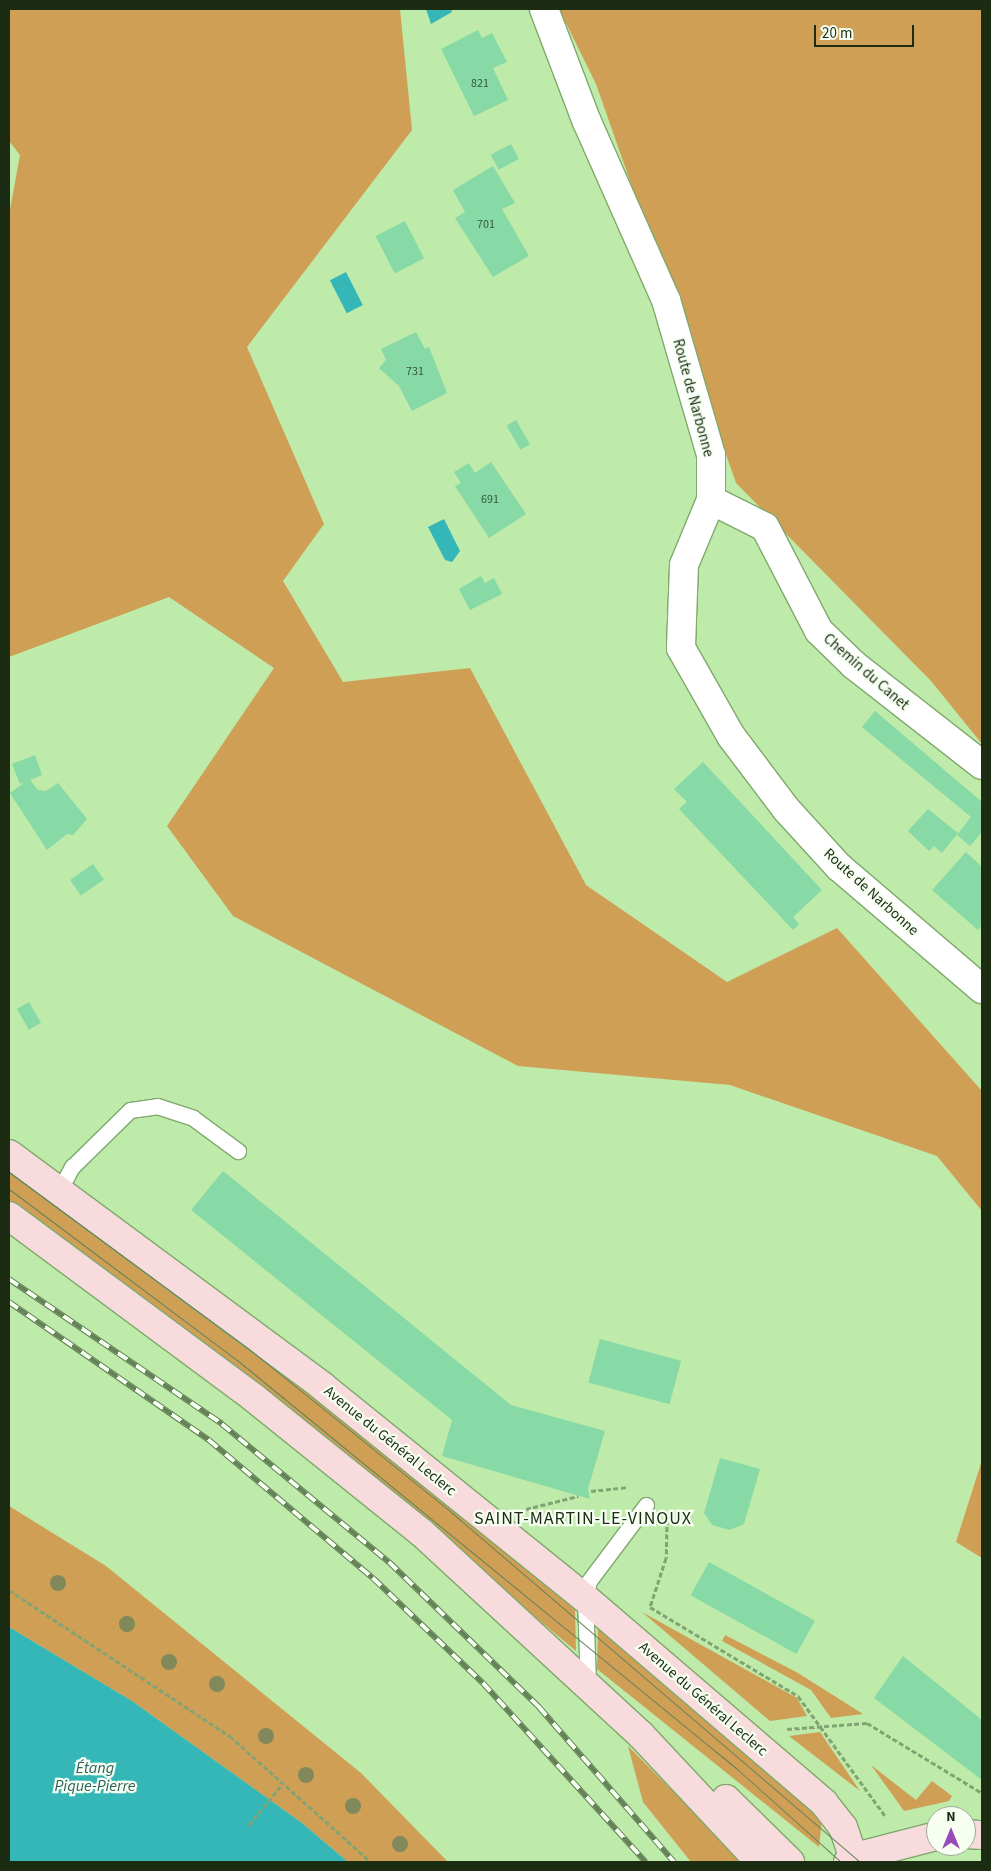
<!DOCTYPE html>
<html>
<head>
<meta charset="utf-8">
<style>
	body { margin:0 }
	#map { position:relative; width:991px; height:1871px; overflow:hidden; background:#beeaaa; font-family:"Source Sans 3",sans-serif }
	div>[style] { position:absolute }
	.green>* { inset:0; background:#d09f56 }
	.water>* { inset:0; background:#35b7b8; transform-origin:0 0 }
	.building>* { inset:0; background:#87d9a6; transform-origin:0 0 }
	.path>* { height:3px; margin-top:-1.5px; transform-origin:0; background:repeating-linear-gradient(90deg,#82a472 0 5px,transparent 0 7.5px) }
	.roads { filter:drop-shadow(1px 0 #7fa96c) drop-shadow(-1px 0 #7fa96c) drop-shadow(0 1px #7fa96c) drop-shadow(0 -1px #7fa96c) }
	.lane>* { height:15px; margin:-7.5px; padding:0 7.5px; transform-origin:7.5px; border-radius:7.5px; background:#fff }
	.street>* { height:28px; margin:-14px; padding:0 14px; transform-origin:14px; border-radius:14px; background:#fff }
	.secondary>* { height:28px; margin:-14px; padding:0 14px; transform-origin:14px; border-radius:14px; background:#f7dbdd }
	.tram>* { height:1px; margin:-0.5px; padding:0 0.5px; transform-origin:0.5px; border-radius:0.5px; background:#648157 }
	.rail>* { height:5.5px; margin-top:-2.75px; transform-origin:0; background:repeating-linear-gradient(90deg,#f6fff2 0 11px,#648157 0 22px); box-sizing:border-box; border-block:1px solid #648157 }
	.trees>* { width:16px; height:16px; margin:-8px; border-radius:50%; background:#81895b }
	span { translate:-50% -50%; white-space:nowrap; text-align:center; line-height:1.15; -webkit-text-stroke:4.5px #f6fff2; paint-order:stroke }
	.number-label { font-size:12px; color:#365738 }
	.number-label span { -webkit-text-stroke-width:0 }
	.street-label { font-size:15px; color:#1b2c13 }
	.water-label { font-size:16px; color:#2d6161; font-style:italic }
	.quarter-label { font-size:18px; color:#1b2c13; letter-spacing:1px }
	.frame { position:absolute; inset:0; border:10px solid #1b2c13; pointer-events:none }
	.north { position:absolute; left:926px; top:1806px; width:50px; height:50px; box-sizing:border-box; background:#f6fff2; border:1px solid #9eab99; border-radius:50%; rotate:0deg; font-size:14px; font-weight:700; line-height:20px; text-align:center; color:#1b2c13 }
	.north::after { content:''; display:block; margin:auto; width:18px; height:22px; background:#9b4ab9; clip-path:polygon(50% 0,100% 100%,50% 72%,0 100%) }
	.scale { position:absolute; left:814px; top:25px; width:100px; height:22px; box-sizing:border-box; border:2px solid #1b2c13; border-top:0; padding-left:6px; font-size:15px; line-height:18px; white-space:nowrap; color:#1b2c13; -webkit-text-stroke:4px #f6fff2; paint-order:stroke }
</style>
</head>
<body>
<div id="map">
	<div class="green">
		<i style="clip-path:polygon(9px 9px,400px 9px,412px 130px,247px 347px,324px 524px,283px 581px,343px 682px,470px 668px,586px 885px,727px 982px,837px 928px,982px 1091px,982px 1211px,937px 1156px,730px 1085px,518px 1066px,233px 916px,167px 826px,274px 668px,169px 597px,9px 657px,9px 215px,20px 155px,9px 141px)"></i>
		<i style="clip-path:polygon(559px 9px,982px 9px,982px 744px,931px 681px,736px 483px,596px 84px)"></i>
		<i style="clip-path:polygon(9px 1165px,206px 1305px,575px 1607px,576px 1651px,304px 1424px,9px 1208px)"></i>
		<i style="clip-path:polygon(982px 1460px,982px 1558px,956px 1542px)"></i>
		<i style="clip-path:polygon(9px 1506px,106px 1566px,361px 1773px,448px 1862px,348px 1862px,302px 1823px,132px 1701px,9px 1627px)"></i>
		<i style="clip-path:polygon(642px 1612px,797px 1698px,807px 1716px,770px 1721px)"></i>
		<i style="clip-path:polygon(598px 1627px,822px 1819px,819px 1847px,597px 1669px)"></i>
		<i style="clip-path:polygon(725px 1635px,798px 1673px,863px 1714px,831px 1718px,811px 1690px,722px 1641px)"></i>
		<i style="clip-path:polygon(820px 1732px,860px 1791px,789px 1736px)"></i>
		<i style="clip-path:polygon(628px 1746px,743px 1862px,691px 1862px,643px 1802px)"></i>
		<i style="clip-path:polygon(871px 1765px,916px 1800px,932px 1781px,952px 1796px,949px 1801px,904px 1811px)"></i>
	</div>
	<div class="water">
		<i style="clip-path:polygon(426px 9px,451px 9px,452px 12px,431px 24px)"></i>
		<i style="left:346px;top:272px;width:37px;height:18px;rotate:63deg"></i>
		<i style="clip-path:polygon(444px 519px,460px 551px,452px 562px,445px 560px,428px 527px)"></i>
		<i style="clip-path:polygon(9px 1627px,132px 1701px,302px 1823px,348px 1862px,9px 1862px)"></i>
	</div>
	<div class="building">
		<i style="clip-path:polygon(478px 30px,482px 38px,492px 33px,507px 62px,493px 68px,508px 100px,474px 116px,441px 49px)"></i>
		<i style="left:511px;top:144px;width:17px;height:23px;rotate:62deg"></i>
		<i style="clip-path:polygon(493px 166px,515px 203px,502px 209px,529px 256px,493px 277px,455px 218px,465px 212px,453px 190px)"></i>
		<i style="left:405px;top:221px;width:42px;height:33px;rotate:63deg"></i>
		<i style="clip-path:polygon(416px 332px,425px 349px,429px 347px,447px 393px,412px 411px,399px 386px,379px 368px,386px 360px,381px 349px)"></i>
		<i style="left:516px;top:420px;width:28px;height:11px;rotate:60deg"></i>
		<i style="clip-path:polygon(491px 462px,526px 514px,489px 538px,455px 486px,461px 483px,454px 472px,469px 463px,475px 473px)"></i>
		<i style="clip-path:polygon(481px 576px,485px 583px,494px 578px,502px 594px,470px 610px,459px 589px)"></i>
		<i style="clip-path:polygon(875px 711px,982px 802px,982px 832px,970px 846px,957px 835px,971px 817px,862px 727px)"></i>
		<i style="clip-path:polygon(35px 755px,42px 775px,30px 780px,38px 790px,46px 791px,58px 783px,87px 819px,73px 835px,67px 834px,47px 850px,10px 793px,25px 782px,20px 784px,12px 764px)"></i>
		<i style="clip-path:polygon(703px 762px,822px 890px,793px 917px,799px 924px,793px 930px,679px 809px,687px 802px,674px 789px)"></i>
		<i style="clip-path:polygon(928px 809px,958px 833px,942px 853px,934px 846px,929px 851px,908px 831px)"></i>
		<i style="clip-path:polygon(966px 852px,982px 867px,982px 925px,978px 930px,932px 890px)"></i>
		<i style="left:93px;top:864px;width:19px;height:28px;rotate:55deg"></i>
		<i style="left:29px;top:1002px;width:24px;height:14px;rotate:60deg"></i>
		<i style="clip-path:polygon(223px 1171px,511px 1405px,605px 1431px,588px 1489px,590px 1499px,442px 1456px,452px 1420px,191px 1210px)"></i>
		<i style="left:600px;top:1339px;width:84px;height:45px;rotate:15deg"></i>
		<i style="clip-path:polygon(720px 1458px,760px 1469px,744px 1524px,730px 1530px,712px 1525px,704px 1513px)"></i>
		<i style="left:709px;top:1562px;width:121px;height:38px;rotate:29deg"></i>
		<i style="clip-path:polygon(903px 1656px,982px 1720px,982px 1780px,874px 1698px)"></i>
	</div>
	<div class="path">
		<i style="left:591px;top:1491px;width:37px;rotate:-6deg"></i>
		<i style="left:526px;top:1509px;width:54px;rotate:-14deg"></i>
		<i style="left:667px;top:1519px;width:39px;rotate:91deg"></i>
		<i style="left:666px;top:1558px;width:52px;rotate:108.1deg"></i>
		<i style="left:650px;top:1607px;width:173px;rotate:31deg"></i>
		<i style="left:798px;top:1696px;width:150px;rotate:54deg"></i>
		<i style="left:9px;top:1590px;width:265px;rotate:33.5deg"></i>
		<i style="left:230px;top:1736px;width:189px;rotate:41.8deg"></i>
		<i style="left:787px;top:1729px;width:80px;rotate:-4.3deg"></i>
		<i style="left:867px;top:1723px;width:135px;rotate:31.3deg"></i>
		<i style="left:249px;top:1825px;width:54px;rotate:-51deg"></i>
	</div>
	<div class="roads">
		<div class="lane">
			<i style="left:58px;top:1193px;width:30px;rotate:-62deg"></i>
			<i style="left:72px;top:1167px;width:81px;rotate:-44.5deg"></i>
			<i style="left:130px;top:1110px;width:27px;rotate:-8deg"></i>
			<i style="left:157px;top:1106px;width:38px;rotate:18deg"></i>
			<i style="left:193px;top:1118px;width:56px;rotate:36.3deg"></i>
			<i style="left:588px;top:1684px;width:86px;rotate:-92deg"></i>
			<i style="left:585px;top:1598px;width:17px;rotate:-77deg"></i>
			<i style="left:589px;top:1581px;width:95px;rotate:-53.1deg"></i>
		</div>
		<div class="street">
			<i style="left:544px;top:9px;width:121px;rotate:69.2deg"></i>
			<i style="left:587px;top:122px;width:195px;rotate:66.1deg"></i>
			<i style="left:666px;top:300px;width:161px;rotate:73.8deg"></i>
			<i style="left:711px;top:455px;width:45px;rotate:90deg"></i>
			<i style="left:711px;top:500px;width:70px;rotate:112.6deg"></i>
			<i style="left:684px;top:565px;width:83px;rotate:92.1deg"></i>
			<i style="left:681px;top:648px;width:101px;rotate:60.4deg"></i>
			<i style="left:731px;top:736px;width:91px;rotate:53deg"></i>
			<i style="left:786px;top:809px;width:79px;rotate:47.6deg"></i>
			<i style="left:839px;top:867px;width:188px;rotate:40.5deg"></i>
			<i style="left:711px;top:500px;width:60px;rotate:26.6deg"></i>
			<i style="left:765px;top:527px;width:117px;rotate:62.6deg"></i>
			<i style="left:819px;top:631px;width:49px;rotate:44.2deg"></i>
			<i style="left:854px;top:665px;width:162px;rotate:38deg"></i>
		</div>
		<div class="secondary">
			<i style="left:9px;top:1154px;width:390px;rotate:36.5deg"></i>
			<i style="left:322px;top:1386px;width:338px;rotate:38.9deg"></i>
			<i style="left:585px;top:1598px;width:315px;rotate:40.6deg"></i>
			<i style="left:824px;top:1803px;width:31px;rotate:52deg"></i>
			<i style="left:843px;top:1827px;width:37px;rotate:71deg"></i>
			<i style="left:9px;top:1216px;width:305px;rotate:36.6deg"></i>
			<i style="left:254px;top:1398px;width:216px;rotate:38.8deg"></i>
			<i style="left:422px;top:1533px;width:298px;rotate:42.7deg"></i>
			<i style="left:641px;top:1735px;width:174px;rotate:46.9deg"></i>
			<i style="left:726px;top:1799px;width:90px;rotate:44.5deg"></i>
			<i style="left:966px;top:1834px;width:16px;rotate:4deg"></i>
			<i style="left:848px;top:1862px;width:9px;rotate:-36deg"></i>
			<i style="left:855px;top:1857px;width:84px;rotate:-14.5deg"></i>
		</div>
	</div>
	<div class="tram">
		<i style="left:9px;top:1172px;width:298px;rotate:36.4deg"></i>
		<i style="left:249px;top:1349px;width:261px;rotate:38.9deg"></i>
		<i style="left:452px;top:1513px;width:537px;rotate:40.54deg"></i>
		<i style="left:9px;top:1189px;width:285px;rotate:36.9deg"></i>
		<i style="left:237px;top:1360px;width:646px;rotate:39.28deg"></i>
		<i style="left:737px;top:1769px;width:140px;rotate:41.8deg"></i>
	</div>
	<div class="rail">
		<i style="left:9px;top:1279px;width:258px;rotate:34.2deg"></i>
		<i style="left:222px;top:1424px;width:217px;rotate:39.6deg"></i>
		<i style="left:389px;top:1562px;width:209px;rotate:44deg"></i>
		<i style="left:539px;top:1707px;width:206px;rotate:48.9deg"></i>
		<i style="left:9px;top:1302px;width:243px;rotate:34.6deg"></i>
		<i style="left:209px;top:1440px;width:214px;rotate:40.1deg"></i>
		<i style="left:373px;top:1578px;width:152px;rotate:43.7deg"></i>
		<i style="left:483px;top:1683px;width:242px;rotate:47.7deg"></i>
	</div>
	<div class="trees">
		<i style="left:58px;top:1583px"></i>
		<i style="left:127px;top:1624px"></i>
		<i style="left:169px;top:1662px"></i>
		<i style="left:217px;top:1684px"></i>
		<i style="left:266px;top:1736px"></i>
		<i style="left:306px;top:1775px"></i>
		<i style="left:353px;top:1806px"></i>
		<i style="left:400px;top:1844px"></i>
	</div>
	<div class="number-label">
		<span style="left:480px;top:84px">821</span>
		<span style="left:486px;top:225px">701</span>
		<span style="left:415px;top:372px">731</span>
		<span style="left:490px;top:500px">691</span>
	</div>
	<div class="street-label">
		<span style="left:693px;top:398px;rotate:75deg">Route de Narbonne</span>
		<span style="left:866px;top:672px;rotate:41deg">Chemin du Canet</span>
		<span style="left:871px;top:892px;rotate:42deg">Route de Narbonne</span>
		<span style="left:390px;top:1441px;rotate:39deg">Avenue du Général Leclerc</span>
		<span style="left:703px;top:1699px;rotate:41deg">Avenue du Général Leclerc</span>
	</div>
	<div class="water-label">
		<span style="left:95px;top:1777px">Étang<br>Pique-Pierre</span>
	</div>
	<div class="quarter-label">
		<span style="left:583px;top:1519px">SAINT-MARTIN-LE-VINOUX</span>
	</div>
	<div class="frame"></div>
	<div class="north">N</div>
	<div class="scale">20 m</div>
</div>
</body>
</html>
